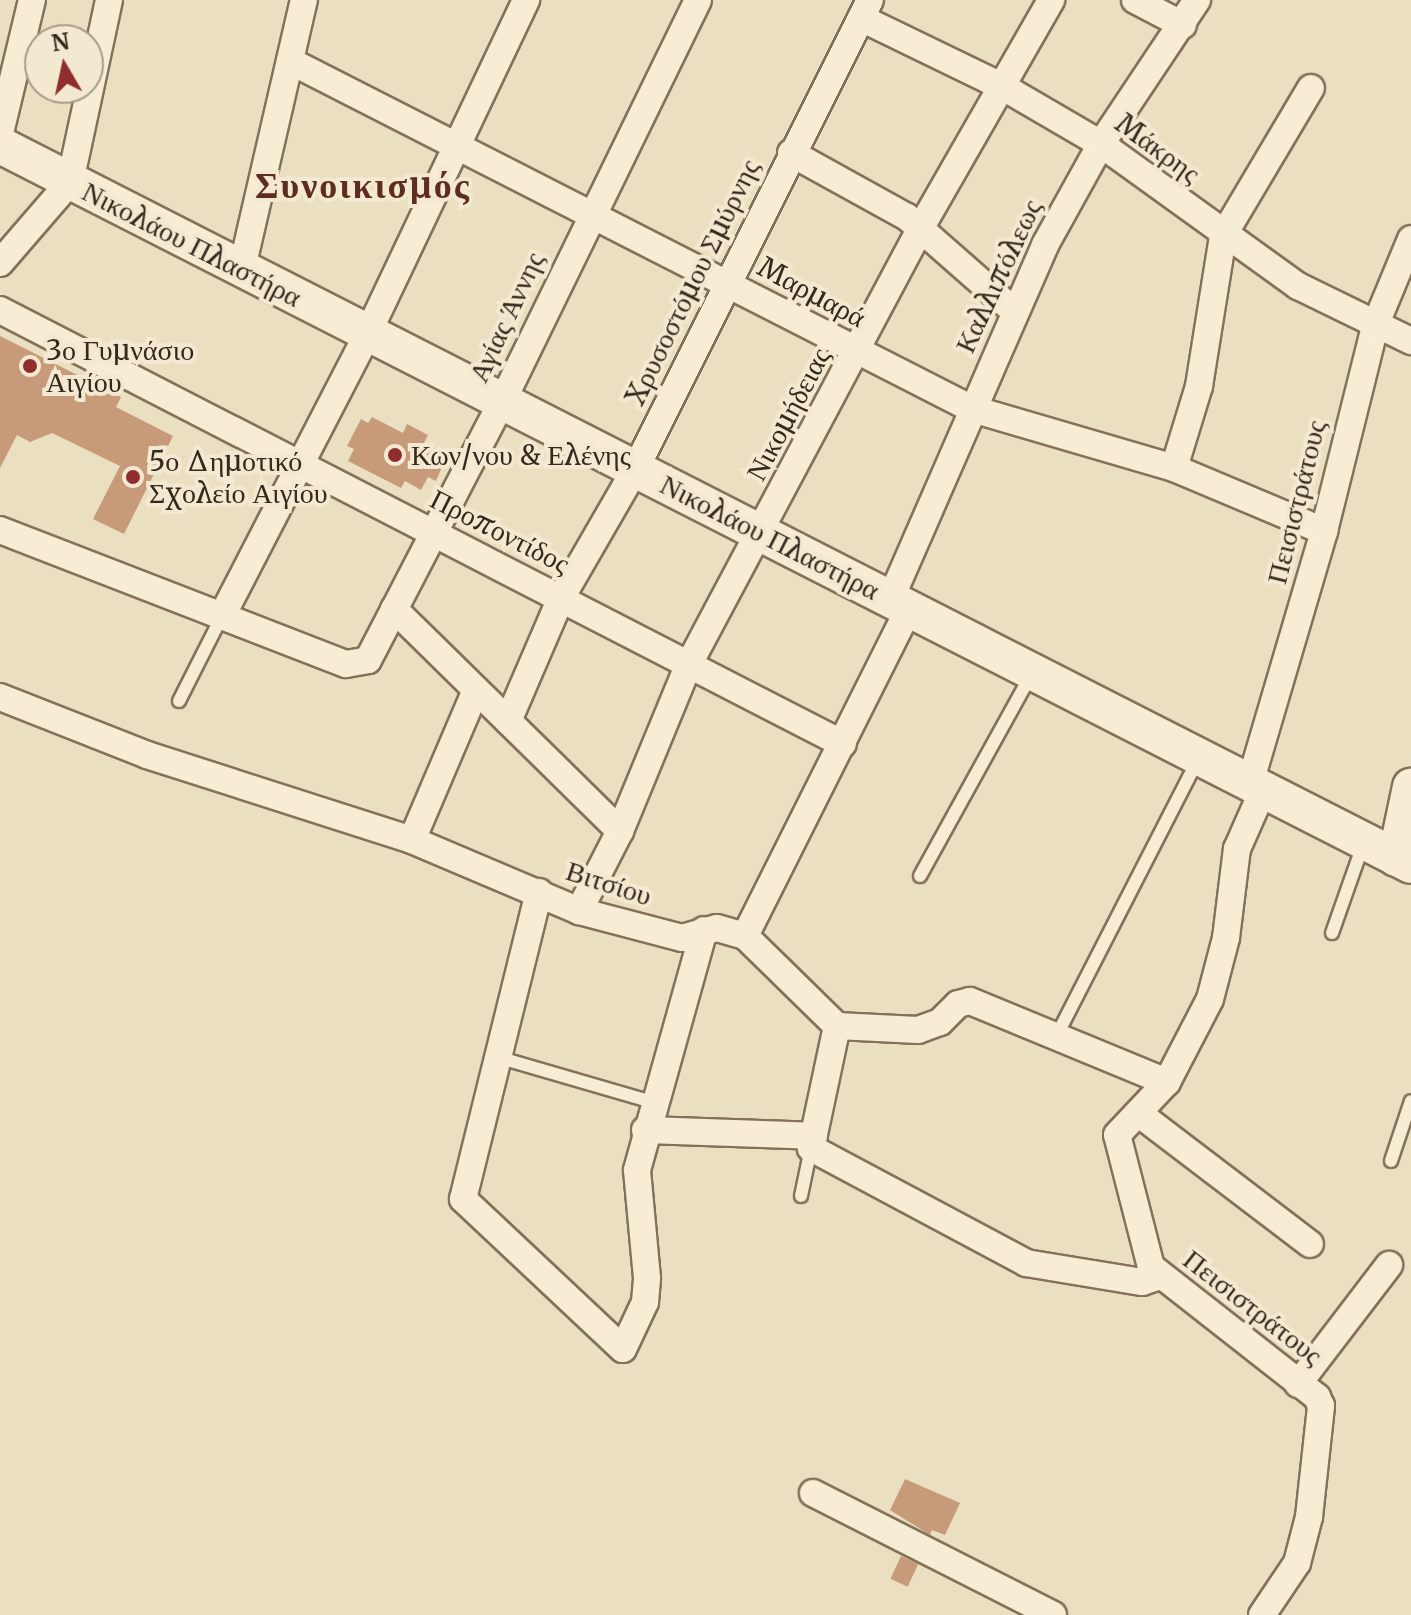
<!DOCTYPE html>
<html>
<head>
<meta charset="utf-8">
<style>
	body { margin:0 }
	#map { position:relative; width:1411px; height:1615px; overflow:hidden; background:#ebdfc1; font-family:Merriweather,serif }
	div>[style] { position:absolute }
	.building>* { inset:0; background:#c79b79; transform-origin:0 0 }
	.roads { filter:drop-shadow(2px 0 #84715a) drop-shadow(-2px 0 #84715a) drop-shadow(0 2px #84715a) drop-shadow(0 -2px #84715a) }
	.lane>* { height:12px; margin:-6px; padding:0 6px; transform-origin:6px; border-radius:6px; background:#f7edd4 }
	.street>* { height:26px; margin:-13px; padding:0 13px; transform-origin:13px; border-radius:13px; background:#f7edd4 }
	.secondary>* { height:36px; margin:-18px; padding:0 18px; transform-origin:18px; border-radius:18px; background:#f7edd4 }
	.dots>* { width:22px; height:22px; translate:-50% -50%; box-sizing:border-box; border:4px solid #f3e9d0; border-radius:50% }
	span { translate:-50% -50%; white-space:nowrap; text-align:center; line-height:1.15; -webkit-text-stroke:8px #f3e9d0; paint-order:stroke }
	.street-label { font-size:28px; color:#34291d }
	.poi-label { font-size:28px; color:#34291d }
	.left { translate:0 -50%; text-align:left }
	.district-label { font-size:36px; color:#5e2d1f; font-weight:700; letter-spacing:2px }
	.north { position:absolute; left:24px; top:24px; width:80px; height:80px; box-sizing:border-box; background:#f3e9d0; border:2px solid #a79c88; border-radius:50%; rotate:351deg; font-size:22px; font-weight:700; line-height:32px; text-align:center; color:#34291d }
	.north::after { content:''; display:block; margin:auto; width:28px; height:36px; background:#8f2e2d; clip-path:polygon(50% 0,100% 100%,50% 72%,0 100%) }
</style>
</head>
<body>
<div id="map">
	<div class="building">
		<i style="clip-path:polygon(0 336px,121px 397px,116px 407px,173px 436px,124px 534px,93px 519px,120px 466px,52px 433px,30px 442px,17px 435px,0 468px)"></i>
		<i style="clip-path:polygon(372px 417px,403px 433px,407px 424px,428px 435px,424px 443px,440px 451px,435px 461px,443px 465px,436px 481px,428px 477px,421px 490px,405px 481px,401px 488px,348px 461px,354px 449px,347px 446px,361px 419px,368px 423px)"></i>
		<i style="clip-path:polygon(905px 1479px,960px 1503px,945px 1535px,932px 1530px,930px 1535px,890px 1510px)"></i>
		<i style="left:901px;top:1556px;width:19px;height:25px;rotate:25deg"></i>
	</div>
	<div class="roads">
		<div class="lane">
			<i style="left:179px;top:701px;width:95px;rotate:-63.2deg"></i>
			<i style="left:920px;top:876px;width:230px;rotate:-61.1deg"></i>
			<i style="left:1332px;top:933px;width:93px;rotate:-70.6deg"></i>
			<i style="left:1057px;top:1035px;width:309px;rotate:-62.9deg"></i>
			<i style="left:497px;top:1057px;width:161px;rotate:16.2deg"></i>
			<i style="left:1391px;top:1161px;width:63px;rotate:-71.6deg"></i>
			<i style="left:801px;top:1196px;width:49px;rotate:-78.2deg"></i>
		</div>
		<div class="street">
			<i style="left:1135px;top:0;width:54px;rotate:27.5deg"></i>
			<i style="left:861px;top:18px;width:160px;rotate:25.9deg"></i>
			<i style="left:1005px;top:88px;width:111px;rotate:30.3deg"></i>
			<i style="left:1101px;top:144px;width:243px;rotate:35.8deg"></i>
			<i style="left:1298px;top:286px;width:126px;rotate:26deg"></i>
			<i style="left:290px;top:61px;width:766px;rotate:27.03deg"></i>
			<i style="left:972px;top:409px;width:210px;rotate:16.3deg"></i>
			<i style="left:1174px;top:468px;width:163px;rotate:22.8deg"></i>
			<i style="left:0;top:133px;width:137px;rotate:-76.5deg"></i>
			<i style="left:791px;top:153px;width:132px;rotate:28.9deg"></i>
			<i style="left:907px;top:217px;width:141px;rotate:41.3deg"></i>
			<i style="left:0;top:263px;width:107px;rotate:-49.2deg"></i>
			<i style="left:70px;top:182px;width:186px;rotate:-77.9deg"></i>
			<i style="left:242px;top:268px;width:275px;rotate:-77deg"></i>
			<i style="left:0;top:310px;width:948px;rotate:27.24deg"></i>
			<i style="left:1174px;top:468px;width:86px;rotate:-73deg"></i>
			<i style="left:1199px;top:386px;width:152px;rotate:-80.9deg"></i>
			<i style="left:1223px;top:236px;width:172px;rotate:-59.3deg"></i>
			<i style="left:0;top:530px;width:371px;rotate:21.2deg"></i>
			<i style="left:346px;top:664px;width:22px;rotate:-10deg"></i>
			<i style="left:368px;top:660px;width:291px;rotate:-62.6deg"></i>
			<i style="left:502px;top:402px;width:447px;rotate:-64deg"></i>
			<i style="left:891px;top:598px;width:385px;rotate:-66.4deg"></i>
			<i style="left:1045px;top:245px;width:115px;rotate:-61deg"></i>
			<i style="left:1101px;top:144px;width:173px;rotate:-56.3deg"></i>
			<i style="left:394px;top:609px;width:317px;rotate:44.5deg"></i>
			<i style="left:222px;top:616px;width:318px;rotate:-62.7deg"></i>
			<i style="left:368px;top:333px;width:369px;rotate:-64.6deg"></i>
			<i style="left:0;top:697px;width:158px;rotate:21.5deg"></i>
			<i style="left:147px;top:755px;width:278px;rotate:17.8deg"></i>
			<i style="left:412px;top:840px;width:181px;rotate:23deg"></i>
			<i style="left:579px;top:911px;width:106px;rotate:14.7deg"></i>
			<i style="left:682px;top:938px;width:36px;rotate:-16deg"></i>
			<i style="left:717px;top:928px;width:29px;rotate:16deg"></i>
			<i style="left:745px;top:936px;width:129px;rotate:44.4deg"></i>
			<i style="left:837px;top:1026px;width:81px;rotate:2.8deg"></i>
			<i style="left:918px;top:1030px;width:23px;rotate:-20deg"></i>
			<i style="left:940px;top:1022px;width:25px;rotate:-45deg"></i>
			<i style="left:958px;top:1004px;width:12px;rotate:-14deg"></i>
			<i style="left:970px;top:1001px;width:213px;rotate:22.4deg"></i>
			<i style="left:508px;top:721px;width:134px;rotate:-66.7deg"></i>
			<i style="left:561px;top:598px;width:148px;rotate:-60deg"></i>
			<i style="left:635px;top:470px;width:525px;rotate:-63.43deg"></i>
			<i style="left:1250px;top:783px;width:263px;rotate:-73.6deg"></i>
			<i style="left:1324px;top:531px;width:211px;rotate:-76deg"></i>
			<i style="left:1375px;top:326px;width:94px;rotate:-67.5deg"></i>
			<i style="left:412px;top:840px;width:163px;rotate:-66.9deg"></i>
			<i style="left:539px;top:892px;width:316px;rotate:103.9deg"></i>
			<i style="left:463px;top:1199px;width:219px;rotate:43.2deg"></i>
			<i style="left:623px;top:1349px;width:52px;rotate:-64.9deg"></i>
			<i style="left:645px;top:1302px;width:24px;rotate:-85deg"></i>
			<i style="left:647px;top:1278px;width:108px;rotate:-95.3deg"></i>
			<i style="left:637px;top:1170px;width:249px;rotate:-74.4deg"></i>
			<i style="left:579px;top:911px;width:90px;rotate:-62.9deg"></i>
			<i style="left:620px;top:831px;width:181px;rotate:-67.6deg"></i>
			<i style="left:689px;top:664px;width:493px;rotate:-62deg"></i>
			<i style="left:920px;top:229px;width:264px;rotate:-60.2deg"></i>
			<i style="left:745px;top:936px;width:367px;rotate:-63.4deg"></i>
			<i style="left:837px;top:1026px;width:125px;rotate:102deg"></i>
			<i style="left:811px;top:1148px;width:244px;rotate:28.1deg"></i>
			<i style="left:1026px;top:1263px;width:118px;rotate:9.3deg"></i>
			<i style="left:1142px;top:1282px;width:19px;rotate:-18deg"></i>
			<i style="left:1138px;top:1113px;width:216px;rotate:37.3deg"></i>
			<i style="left:645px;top:1130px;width:169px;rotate:2deg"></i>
			<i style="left:1298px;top:1384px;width:150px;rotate:-52.6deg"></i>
			<i style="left:813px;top:1493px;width:269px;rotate:26.9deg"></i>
			<i style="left:1262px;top:1615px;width:63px;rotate:-56.1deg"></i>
			<i style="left:1297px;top:1563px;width:48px;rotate:-75.4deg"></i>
			<i style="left:1309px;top:1517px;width:112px;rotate:-83.8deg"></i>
			<i style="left:1321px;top:1406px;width:10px;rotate:-114deg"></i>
			<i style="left:1317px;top:1397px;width:211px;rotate:-141.9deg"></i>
			<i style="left:1151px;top:1267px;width:136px;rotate:-104.4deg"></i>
			<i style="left:1117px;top:1135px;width:73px;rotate:-46.7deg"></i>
			<i style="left:1167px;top:1082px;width:93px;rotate:-62.6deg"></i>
			<i style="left:1210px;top:999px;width:63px;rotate:-75.3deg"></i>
			<i style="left:1226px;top:938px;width:90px;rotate:-83deg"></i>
			<i style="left:1237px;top:849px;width:64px;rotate:-66.2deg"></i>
		</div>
		<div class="secondary">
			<i style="left:0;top:145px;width:1584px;rotate:27.03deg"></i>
			<i style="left:1396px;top:858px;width:73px;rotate:-78.1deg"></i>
		</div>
	</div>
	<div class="dots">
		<i style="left:30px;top:366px;background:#8f2e2d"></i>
		<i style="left:395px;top:455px;background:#8f2e2d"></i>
		<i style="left:133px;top:477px;background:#8f2e2d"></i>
	</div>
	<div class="street-label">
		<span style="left:1158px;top:148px;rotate:36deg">Μάκρης</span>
		<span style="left:192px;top:244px;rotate:27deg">Νικολάου Πλαστήρα</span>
		<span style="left:998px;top:276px;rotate:-65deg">Καλλιπόλεως</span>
		<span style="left:692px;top:282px;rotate:-64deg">Χρυσοστόμου Σμύρνης</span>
		<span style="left:812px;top:292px;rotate:28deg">Μαρμαρά</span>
		<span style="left:506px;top:317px;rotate:-65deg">Αγίας Άννης</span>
		<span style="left:788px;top:414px;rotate:-62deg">Νικομήδειας</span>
		<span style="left:1296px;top:502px;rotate:-76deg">Πεισιστράτους</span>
		<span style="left:500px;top:531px;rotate:27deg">Προποντίδος</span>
		<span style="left:770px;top:537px;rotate:27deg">Νικολάου Πλαστήρα</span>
		<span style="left:609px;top:883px;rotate:18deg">Βιτσίου</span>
		<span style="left:1253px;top:1307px;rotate:38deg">Πεισιστράτους</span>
	</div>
	<div class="poi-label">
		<span class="left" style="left:46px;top:366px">3ο Γυμνάσιο<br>Αιγίου</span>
		<span class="left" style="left:411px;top:455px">Κων/νου &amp; Ελένης</span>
		<span class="left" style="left:149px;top:477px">5ο Δημοτικό<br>Σχολείο Αιγίου</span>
	</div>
	<div class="district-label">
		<span style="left:363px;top:186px">Συνοικισμός</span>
	</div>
	<div class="north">N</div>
</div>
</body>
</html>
